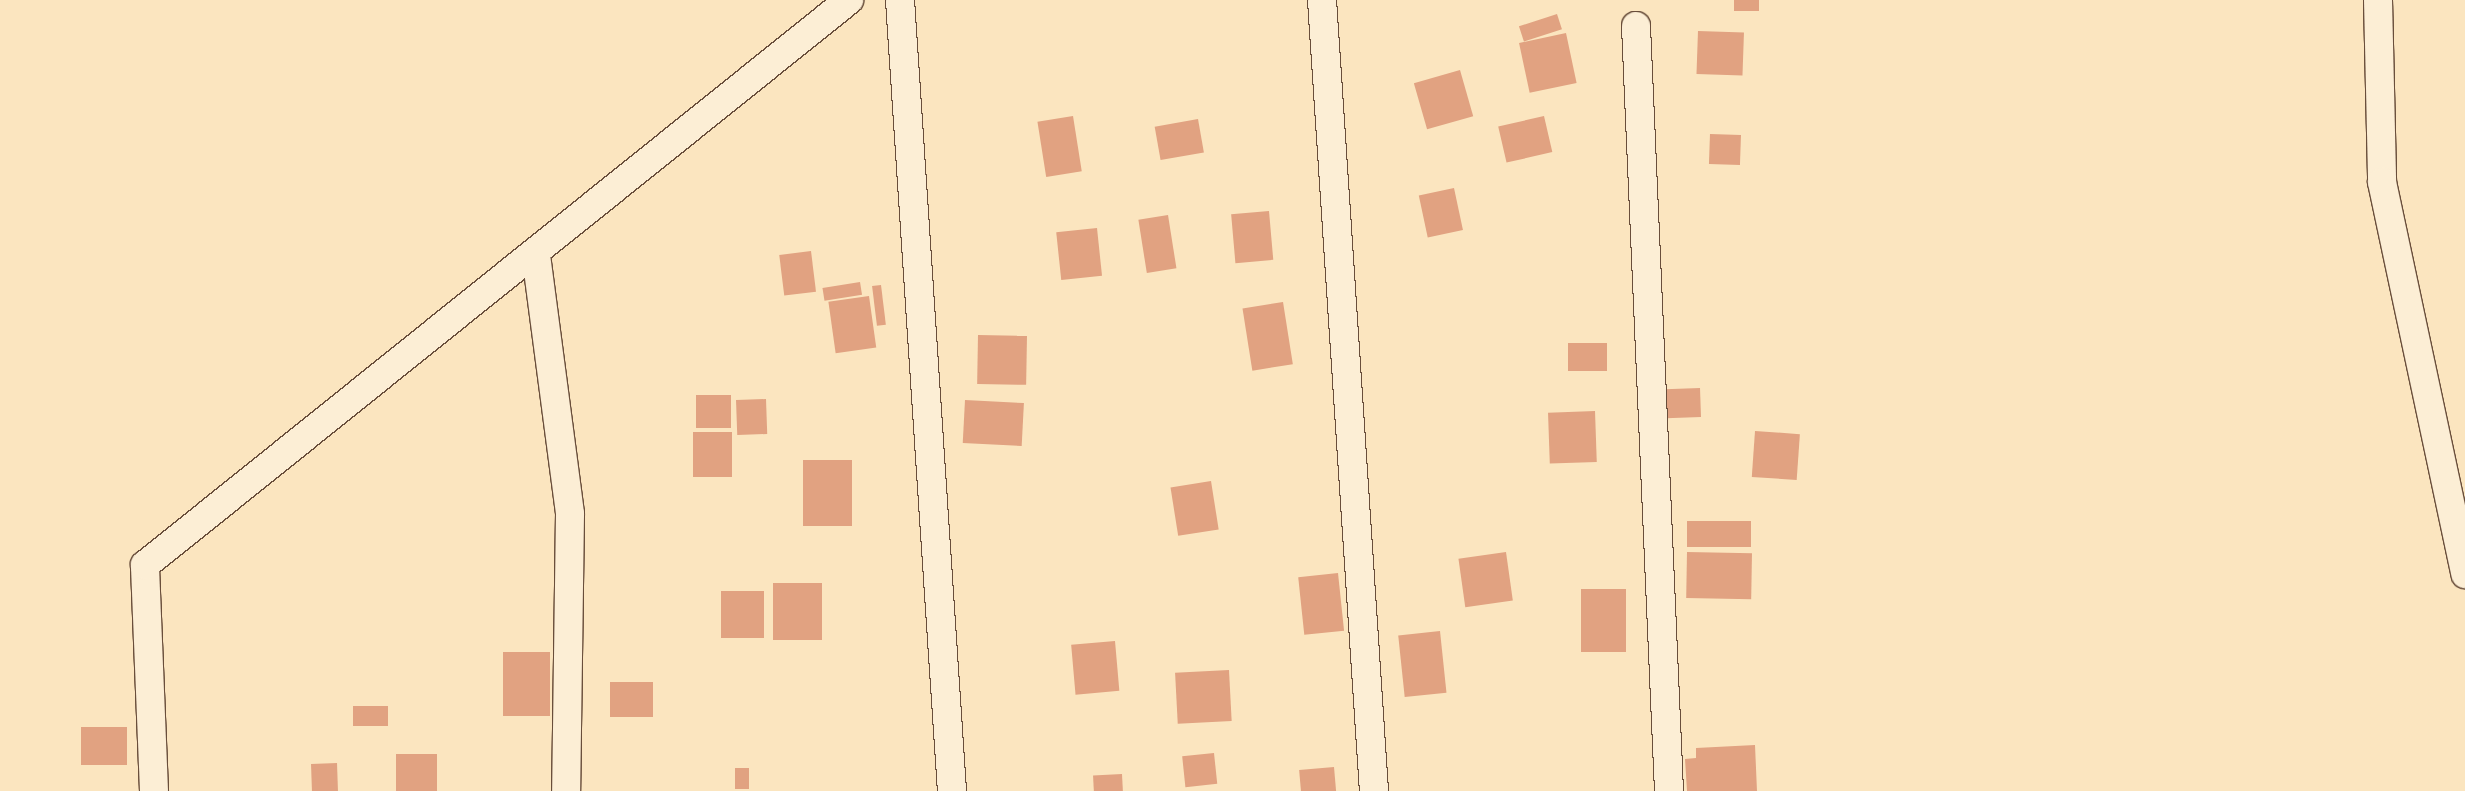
<!DOCTYPE html>
<html>
<head>
<meta charset="utf-8">
<style>
	body { margin:0 }
	#map { position:relative; width:2465px; height:791px; overflow:hidden; background:#fbe5bf; font-family:Alegreya,serif }
	div>[style] { position:absolute }
	.building>* { inset:0; background:#e1a281; transform-origin:0 0 }
	.roads { filter:drop-shadow(1px 0 #694e3b) drop-shadow(-1px 0 #694e3b) drop-shadow(0 1px #694e3b) drop-shadow(0 -1px #694e3b) }
	.street>* { height:28px; margin:-14px; padding:0 14px; transform-origin:14px; border-radius:14px; background:#fceed5 }
	span { translate:-50% -50%; white-space:nowrap; text-align:center; line-height:1.15; -webkit-text-stroke:4.5px #fceed5; paint-order:stroke }
</style>
</head>
<body>
<div id="map">
	<div class="building">
		<i style="left:1734px;top:0;width:25px;height:11px"></i>
		<i style="left:1557px;top:14px;width:16px;height:40px;rotate:72deg"></i>
		<i style="left:1698px;top:31px;width:46px;height:43px;rotate:2deg"></i>
		<i style="left:1566px;top:33px;width:51px;height:48px;rotate:78deg"></i>
		<i style="left:1460px;top:70px;width:48px;height:48px;rotate:74deg"></i>
		<i style="left:1073px;top:116px;width:56px;height:36px;rotate:81deg"></i>
		<i style="left:1544px;top:116px;width:37px;height:47px;rotate:77deg"></i>
		<i style="left:1198px;top:119px;width:34px;height:44px;rotate:80deg"></i>
		<i style="left:1710px;top:134px;width:31px;height:30px;rotate:2deg"></i>
		<i style="left:1454px;top:188px;width:43px;height:36px;rotate:78deg"></i>
		<i style="left:1269px;top:211px;width:49px;height:38px;rotate:85deg"></i>
		<i style="left:1168px;top:215px;width:54px;height:30px;rotate:81deg"></i>
		<i style="left:1097px;top:228px;width:48px;height:41px;rotate:84deg"></i>
		<i style="left:811px;top:251px;width:41px;height:32px;rotate:83deg"></i>
		<i style="left:860px;top:282px;width:13px;height:38px;rotate:81deg"></i>
		<i style="left:881px;top:285px;width:40px;height:9px;rotate:83deg"></i>
		<i style="left:869px;top:296px;width:52px;height:41px;rotate:82deg"></i>
		<i style="left:1283px;top:302px;width:63px;height:41px;rotate:81deg"></i>
		<i style="left:978px;top:335px;width:49px;height:49px;rotate:1deg"></i>
		<i style="left:1568px;top:343px;width:39px;height:28px"></i>
		<i style="left:1700px;top:388px;width:29px;height:35px;rotate:88deg"></i>
		<i style="left:696px;top:395px;width:35px;height:33px"></i>
		<i style="left:766px;top:399px;width:35px;height:30px;rotate:88deg"></i>
		<i style="left:965px;top:400px;width:59px;height:43px;rotate:3deg"></i>
		<i style="left:1595px;top:411px;width:51px;height:47px;rotate:88deg"></i>
		<i style="left:1755px;top:431px;width:45px;height:46px;rotate:4deg"></i>
		<i style="left:693px;top:432px;width:39px;height:45px"></i>
		<i style="left:803px;top:460px;width:49px;height:66px"></i>
		<i style="left:1211px;top:481px;width:49px;height:41px;rotate:81deg"></i>
		<i style="left:1687px;top:521px;width:64px;height:26px"></i>
		<i style="left:1506px;top:552px;width:49px;height:48px;rotate:82deg"></i>
		<i style="left:1687px;top:552px;width:65px;height:46px;rotate:1deg"></i>
		<i style="left:1338px;top:573px;width:58px;height:40px;rotate:84deg"></i>
		<i style="left:773px;top:583px;width:49px;height:57px"></i>
		<i style="left:1581px;top:589px;width:45px;height:63px"></i>
		<i style="left:721px;top:591px;width:43px;height:47px"></i>
		<i style="left:1440px;top:631px;width:62px;height:42px;rotate:84deg"></i>
		<i style="left:1115px;top:641px;width:50px;height:44px;rotate:85deg"></i>
		<i style="left:503px;top:652px;width:47px;height:64px"></i>
		<i style="left:1229px;top:670px;width:51px;height:54px;rotate:87deg"></i>
		<i style="left:610px;top:682px;width:43px;height:35px"></i>
		<i style="left:388px;top:706px;width:20px;height:35px;rotate:90deg"></i>
		<i style="left:81px;top:727px;width:46px;height:38px"></i>
		<i style="clip-path:polygon(1755px 745px,1757px 791px,1687px 791px,1685px 759px,1696px 758px,1696px 748px)"></i>
		<i style="left:1214px;top:753px;width:31px;height:32px;rotate:84deg"></i>
		<i style="left:396px;top:754px;width:41px;height:37px"></i>
		<i style="left:337px;top:763px;width:28px;height:26px;rotate:88deg"></i>
		<i style="left:1334px;top:767px;width:24px;height:35px;rotate:85deg"></i>
		<i style="left:735px;top:768px;width:14px;height:21px"></i>
		<i style="left:1122px;top:774px;width:17px;height:29px;rotate:87deg"></i>
	</div>
	<div class="roads">
		<div class="street">
			<i style="left:900px;top:0;width:793px;rotate:86.24deg"></i>
			<i style="left:1322px;top:0;width:793px;rotate:86.24deg"></i>
			<i style="left:2378px;top:0;width:182px;rotate:88.7deg"></i>
			<i style="left:2382px;top:182px;width:401px;rotate:78deg"></i>
			<i style="left:1636px;top:26px;width:766px;rotate:87.53deg"></i>
			<i style="left:536px;top:255px;width:261px;rotate:82.5deg"></i>
			<i style="left:570px;top:514px;width:277px;rotate:90.8deg"></i>
			<i style="left:154px;top:791px;width:226px;rotate:-92.3deg"></i>
			<i style="left:145px;top:565px;width:903px;rotate:-38.75deg"></i>
		</div>
	</div>
</div>
</body>
</html>
